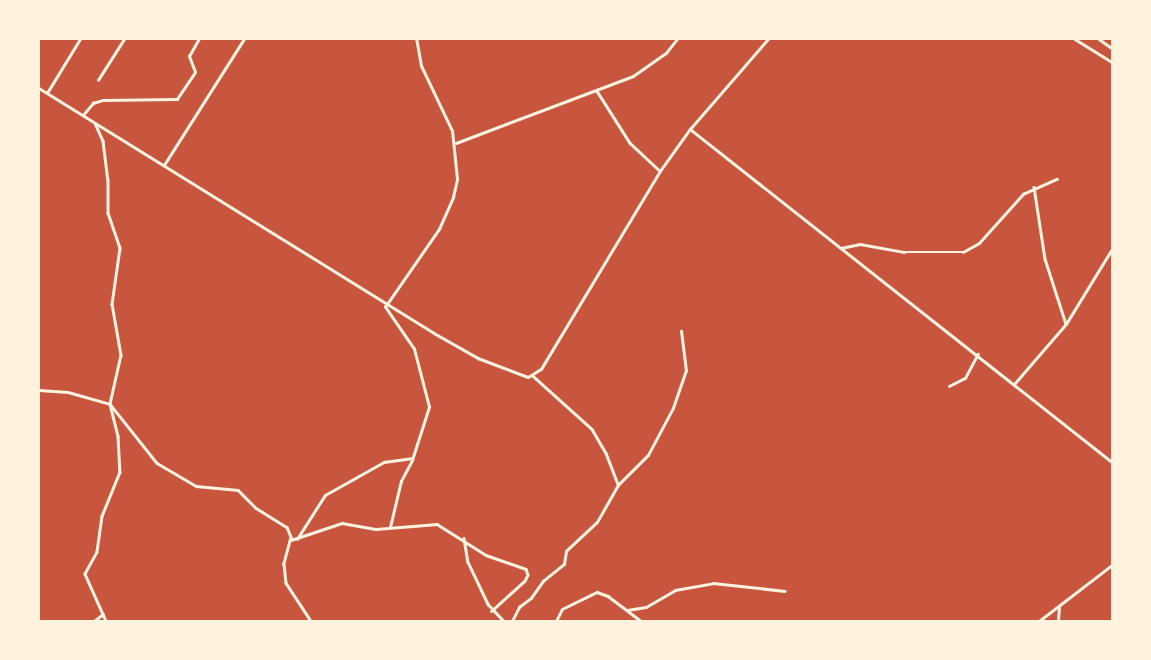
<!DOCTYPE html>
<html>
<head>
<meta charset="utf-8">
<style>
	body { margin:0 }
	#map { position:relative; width:1151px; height:660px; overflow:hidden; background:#c8553d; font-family:"PT Serif",serif }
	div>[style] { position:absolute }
	.minor>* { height:2.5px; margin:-1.25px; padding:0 1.25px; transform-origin:1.25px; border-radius:1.25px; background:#fff3e0 }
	span { translate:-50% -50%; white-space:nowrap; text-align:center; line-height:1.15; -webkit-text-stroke:4px #fff3e0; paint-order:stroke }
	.frame { position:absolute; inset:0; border:40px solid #fff3e0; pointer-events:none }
</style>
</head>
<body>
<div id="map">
	<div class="minor">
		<i style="left:1075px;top:39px;width:44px;rotate:31.9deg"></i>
		<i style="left:1099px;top:39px;width:16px;rotate:35deg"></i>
		<i style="left:98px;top:80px;width:49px;rotate:-57.6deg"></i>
		<i style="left:39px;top:88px;width:465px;rotate:31.8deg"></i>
		<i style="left:434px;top:333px;width:51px;rotate:29.6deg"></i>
		<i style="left:478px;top:358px;width:53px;rotate:20.8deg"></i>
		<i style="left:528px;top:377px;width:15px;rotate:-32deg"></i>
		<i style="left:541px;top:369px;width:231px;rotate:-59deg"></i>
		<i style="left:660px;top:171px;width:52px;rotate:-54.5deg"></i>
		<i style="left:690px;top:129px;width:119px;rotate:-49.1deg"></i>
		<i style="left:597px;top:91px;width:62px;rotate:57.6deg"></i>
		<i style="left:630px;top:143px;width:41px;rotate:43deg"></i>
		<i style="left:47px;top:93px;width:63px;rotate:-58.6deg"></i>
		<i style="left:83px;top:115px;width:16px;rotate:-50deg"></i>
		<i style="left:93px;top:103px;width:10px;rotate:-17deg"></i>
		<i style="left:103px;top:100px;width:74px;rotate:-0.8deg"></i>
		<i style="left:177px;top:99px;width:32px;rotate:-56deg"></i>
		<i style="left:195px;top:72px;width:17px;rotate:-111deg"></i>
		<i style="left:189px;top:56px;width:20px;rotate:-60deg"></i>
		<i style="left:95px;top:123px;width:20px;rotate:66deg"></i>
		<i style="left:103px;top:141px;width:38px;rotate:83deg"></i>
		<i style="left:108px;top:179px;width:34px;rotate:90deg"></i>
		<i style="left:108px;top:213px;width:37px;rotate:71deg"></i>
		<i style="left:120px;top:248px;width:57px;rotate:98.1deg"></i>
		<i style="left:112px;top:304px;width:52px;rotate:80deg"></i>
		<i style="left:121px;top:355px;width:50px;rotate:102.7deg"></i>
		<i style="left:110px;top:404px;width:33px;rotate:76deg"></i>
		<i style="left:118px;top:436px;width:36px;rotate:87deg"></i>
		<i style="left:120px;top:472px;width:48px;rotate:112.2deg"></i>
		<i style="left:102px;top:516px;width:36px;rotate:98deg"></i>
		<i style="left:97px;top:552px;width:25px;rotate:119deg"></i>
		<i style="left:85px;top:574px;width:51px;rotate:65.9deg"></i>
		<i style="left:690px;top:129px;width:538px;rotate:38.28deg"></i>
		<i style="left:456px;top:143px;width:189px;rotate:-20.7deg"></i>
		<i style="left:633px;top:76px;width:40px;rotate:-34.9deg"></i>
		<i style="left:666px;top:53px;width:18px;rotate:-52deg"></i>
		<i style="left:164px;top:165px;width:149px;rotate:-57.6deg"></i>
		<i style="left:1034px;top:187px;width:73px;rotate:81.3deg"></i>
		<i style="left:1045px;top:259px;width:68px;rotate:72.1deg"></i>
		<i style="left:841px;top:248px;width:19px;rotate:-12deg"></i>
		<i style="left:860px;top:244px;width:45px;rotate:10.3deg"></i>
		<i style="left:904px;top:252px;width:59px"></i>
		<i style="left:963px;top:252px;width:18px;rotate:-29deg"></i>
		<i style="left:979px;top:243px;width:66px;rotate:-48.1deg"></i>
		<i style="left:1023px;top:194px;width:37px;rotate:-24deg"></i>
		<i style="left:533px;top:376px;width:79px;rotate:41.9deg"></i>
		<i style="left:592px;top:429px;width:28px;rotate:60deg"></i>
		<i style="left:606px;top:453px;width:34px;rotate:69deg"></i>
		<i style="left:1015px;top:383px;width:78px;rotate:-49.2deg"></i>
		<i style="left:1066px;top:324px;width:88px;rotate:-58.5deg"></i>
		<i style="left:949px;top:386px;width:18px;rotate:-27deg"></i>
		<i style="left:965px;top:378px;width:27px;rotate:-62deg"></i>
		<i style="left:39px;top:390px;width:29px;rotate:4deg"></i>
		<i style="left:68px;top:392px;width:44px;rotate:15.9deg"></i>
		<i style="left:110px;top:404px;width:75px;rotate:51.5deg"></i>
		<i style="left:157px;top:463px;width:45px;rotate:30.5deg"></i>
		<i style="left:196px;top:486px;width:42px;rotate:5.4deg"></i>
		<i style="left:238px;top:490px;width:25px;rotate:45deg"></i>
		<i style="left:256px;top:508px;width:36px;rotate:32deg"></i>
		<i style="left:287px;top:527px;width:11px;rotate:68deg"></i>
		<i style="left:291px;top:537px;width:28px;rotate:105deg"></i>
		<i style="left:284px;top:564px;width:19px;rotate:84deg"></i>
		<i style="left:286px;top:583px;width:45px;rotate:56.7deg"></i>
		<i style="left:390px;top:527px;width:47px;rotate:-76.6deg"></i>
		<i style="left:401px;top:481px;width:24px;rotate:-62deg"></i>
		<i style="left:412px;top:460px;width:56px;rotate:-72.2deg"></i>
		<i style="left:429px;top:407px;width:60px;rotate:-104.5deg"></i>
		<i style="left:414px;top:349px;width:51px;rotate:-124.6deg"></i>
		<i style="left:385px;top:307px;width:95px;rotate:-55.3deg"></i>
		<i style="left:439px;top:229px;width:35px;rotate:-66deg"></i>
		<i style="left:453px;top:197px;width:18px;rotate:-77deg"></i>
		<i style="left:457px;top:179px;width:48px;rotate:-95.9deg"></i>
		<i style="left:452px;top:131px;width:72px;rotate:-115.5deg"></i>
		<i style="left:421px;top:66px;width:27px;rotate:-100deg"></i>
		<i style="left:464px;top:538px;width:24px;rotate:81deg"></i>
		<i style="left:468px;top:562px;width:47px;rotate:64.5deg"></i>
		<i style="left:488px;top:604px;width:23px;rotate:47deg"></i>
		<i style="left:297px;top:539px;width:52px;rotate:-57.5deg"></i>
		<i style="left:325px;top:495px;width:68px;rotate:-29.2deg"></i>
		<i style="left:384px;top:462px;width:27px;rotate:-8deg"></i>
		<i style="left:291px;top:540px;width:54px;rotate:-18.4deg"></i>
		<i style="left:342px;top:523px;width:35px;rotate:10deg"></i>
		<i style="left:376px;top:529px;width:61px;rotate:-4.7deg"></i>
		<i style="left:437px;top:524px;width:58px;rotate:32.3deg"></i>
		<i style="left:486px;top:555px;width:42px;rotate:19.3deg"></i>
		<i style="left:526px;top:569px;width:6px;rotate:72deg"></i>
		<i style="left:528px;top:575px;width:7px;rotate:117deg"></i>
		<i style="left:525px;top:581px;width:45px;rotate:137.7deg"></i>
		<i style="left:627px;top:610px;width:19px;rotate:-9deg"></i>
		<i style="left:646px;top:607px;width:34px;rotate:-30deg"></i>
		<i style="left:675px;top:590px;width:39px;rotate:-10deg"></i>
		<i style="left:713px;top:583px;width:72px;rotate:6.3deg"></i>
		<i style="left:94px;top:621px;width:11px;rotate:-38deg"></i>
		<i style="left:512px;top:621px;width:16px;rotate:-63deg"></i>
		<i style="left:519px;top:607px;width:15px;rotate:-37deg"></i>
		<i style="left:531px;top:598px;width:21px;rotate:-55deg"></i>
		<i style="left:543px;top:581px;width:27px;rotate:-39deg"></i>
		<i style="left:564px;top:564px;width:13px;rotate:-81deg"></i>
		<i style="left:566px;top:551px;width:42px;rotate:-43.1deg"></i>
		<i style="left:597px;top:522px;width:43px;rotate:-60.4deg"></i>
		<i style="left:618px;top:485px;width:42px;rotate:-45deg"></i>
		<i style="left:648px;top:455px;width:53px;rotate:-62deg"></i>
		<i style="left:673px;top:408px;width:39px;rotate:-71deg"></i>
		<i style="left:686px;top:371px;width:40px;rotate:-97.1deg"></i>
		<i style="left:556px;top:621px;width:13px;rotate:-63deg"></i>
		<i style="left:562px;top:609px;width:39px;rotate:-26deg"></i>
		<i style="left:597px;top:592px;width:12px;rotate:20deg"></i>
		<i style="left:608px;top:596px;width:41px;rotate:37.1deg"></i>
		<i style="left:1039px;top:621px;width:92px;rotate:-37.5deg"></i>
		<i style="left:1058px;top:621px;width:13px;rotate:-86deg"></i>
	</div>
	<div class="frame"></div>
</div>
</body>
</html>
